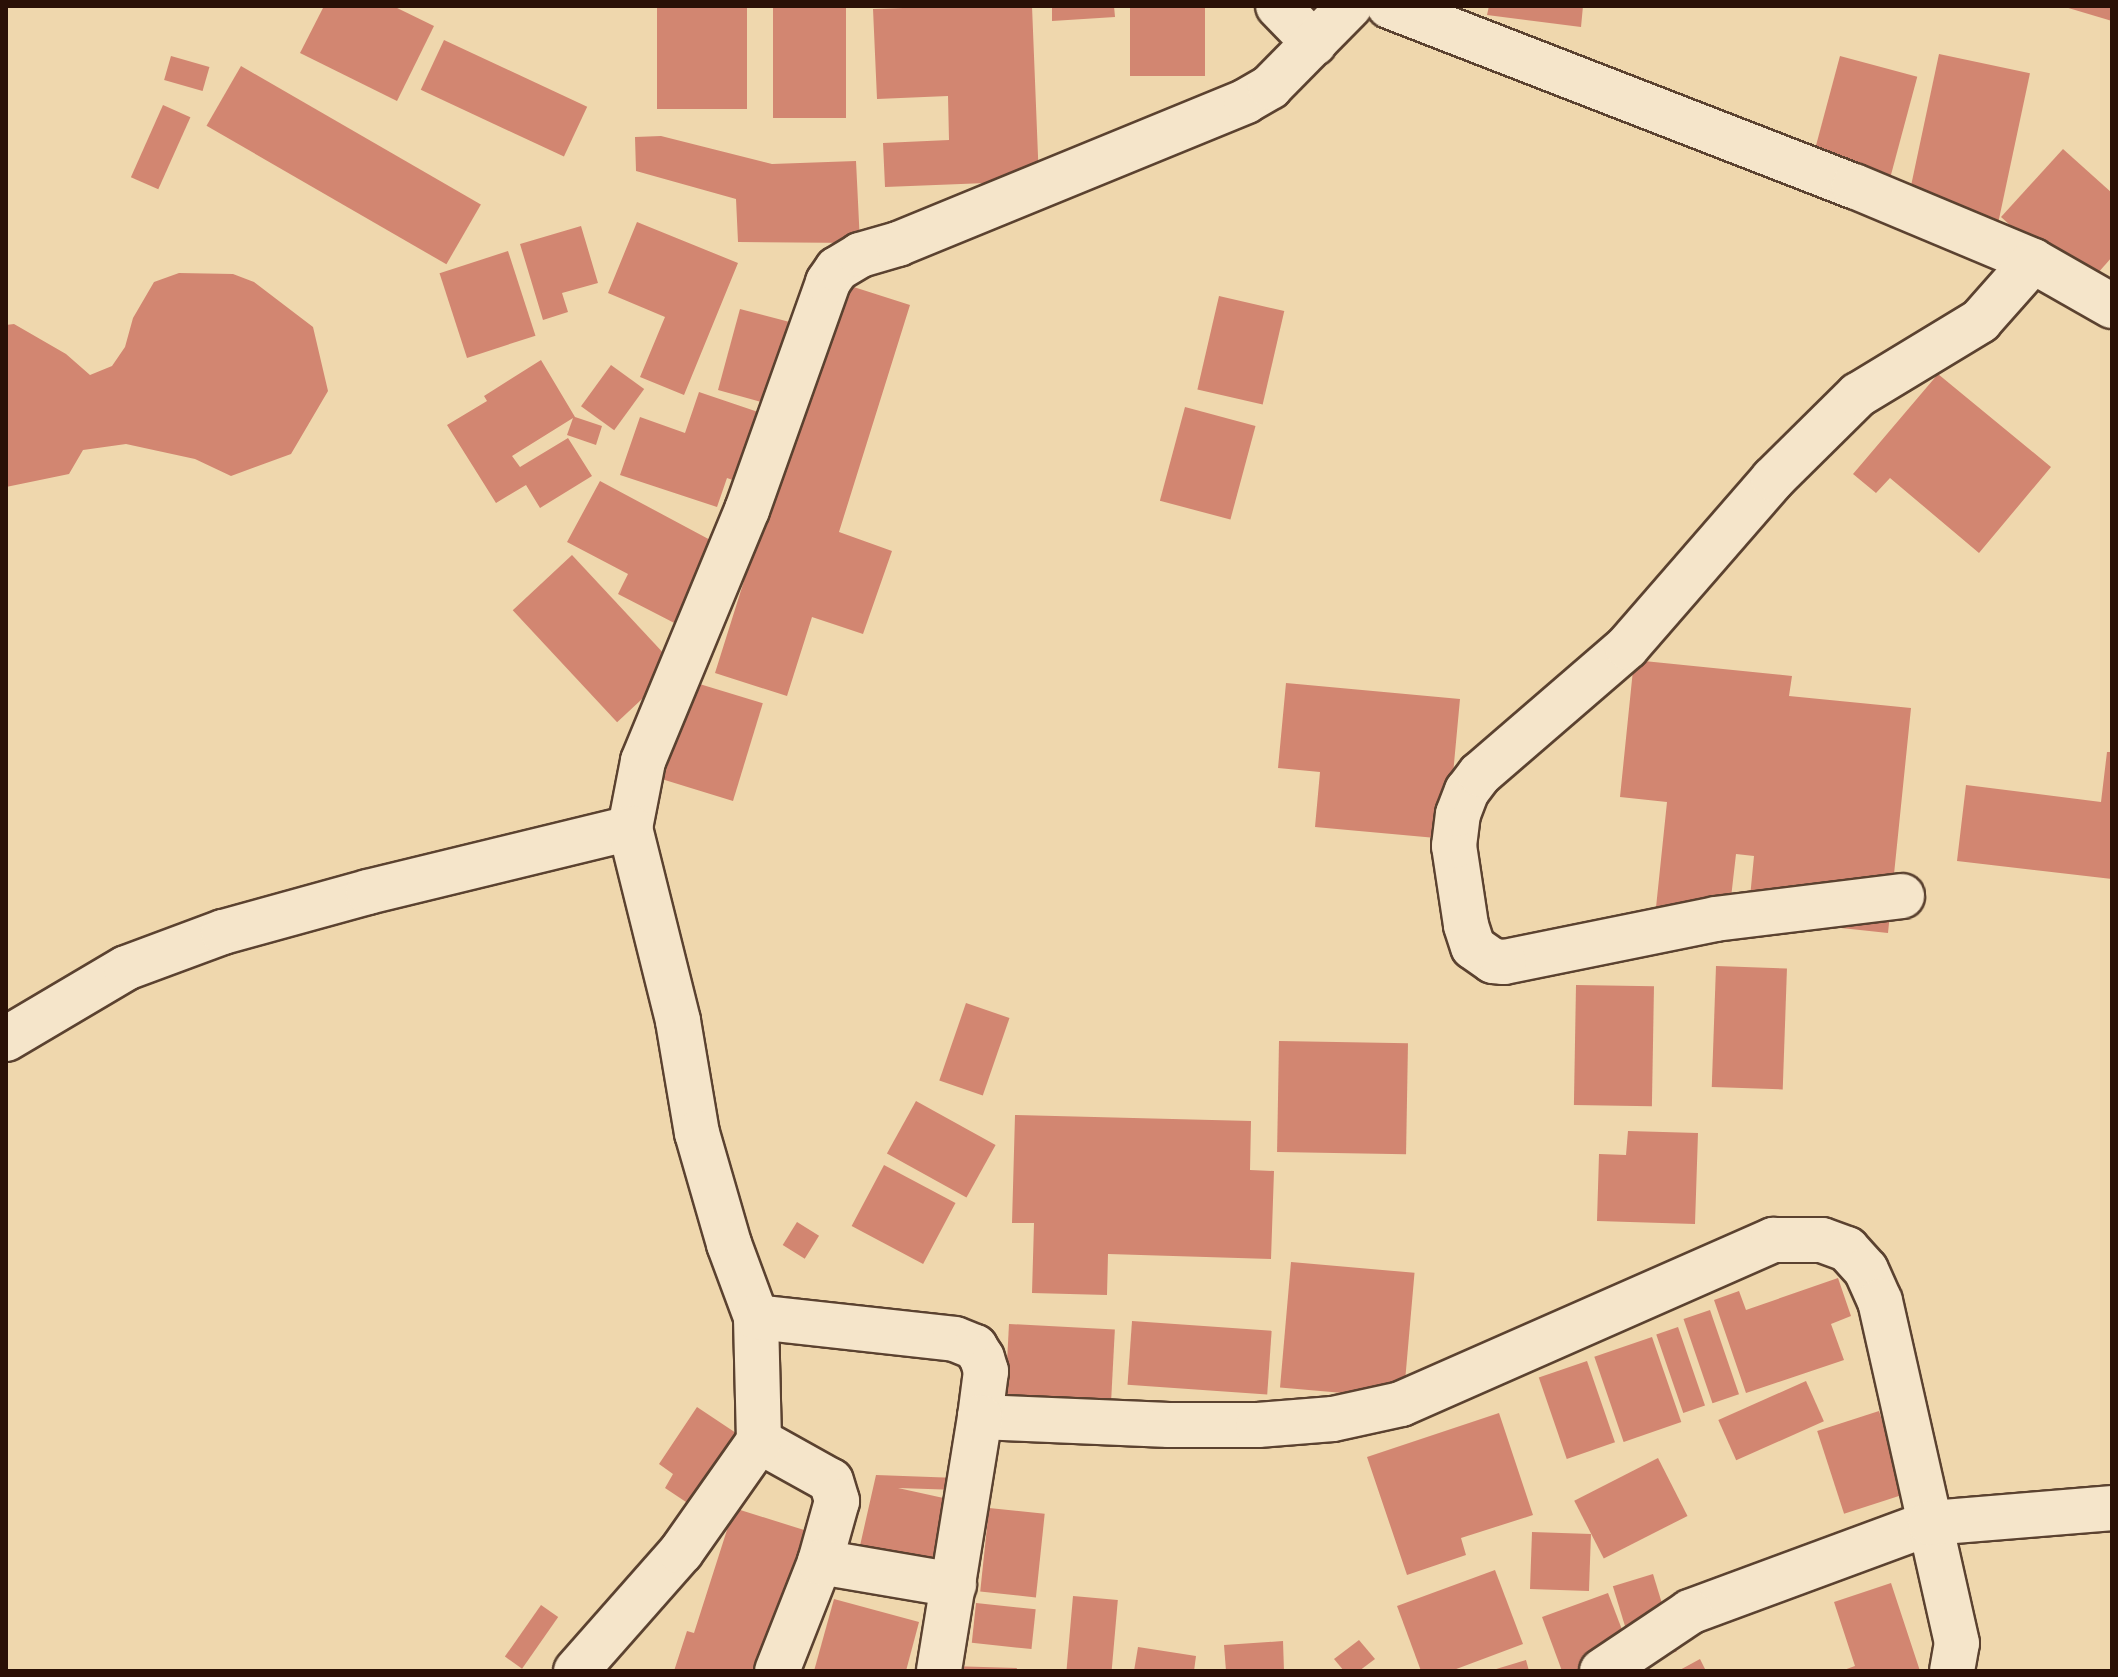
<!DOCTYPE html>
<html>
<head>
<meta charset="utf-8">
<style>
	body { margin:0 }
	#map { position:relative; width:2118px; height:1677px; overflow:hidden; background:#efd7ad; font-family:"IM FELL Great Primer",serif }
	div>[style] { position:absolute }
	.building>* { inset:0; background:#d28671; transform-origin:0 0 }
	.roads { filter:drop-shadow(2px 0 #5b4230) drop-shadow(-2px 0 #5b4230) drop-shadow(0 2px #5b4230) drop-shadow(0 -2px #5b4230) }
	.minor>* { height:44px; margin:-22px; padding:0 22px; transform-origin:22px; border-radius:22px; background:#f5e5ca }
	span { translate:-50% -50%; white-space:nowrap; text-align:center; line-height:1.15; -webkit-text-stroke:7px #f5e5ca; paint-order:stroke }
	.frame { position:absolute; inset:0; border:8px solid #2a1006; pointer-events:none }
</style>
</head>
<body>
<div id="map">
	<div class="building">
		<i style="clip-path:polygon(324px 6px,393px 6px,434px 26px,397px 101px,300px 53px)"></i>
		<i style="left:657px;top:6px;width:90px;height:103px"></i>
		<i style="left:773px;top:6px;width:73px;height:112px"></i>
		<i style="clip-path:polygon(964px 6px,1032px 6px,1039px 181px,885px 187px,883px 143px,949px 140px,948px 96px,877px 99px,873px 9px)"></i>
		<i style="clip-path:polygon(1052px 6px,1114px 6px,1115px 17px,1052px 21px)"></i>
		<i style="left:1130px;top:6px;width:75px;height:70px"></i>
		<i style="clip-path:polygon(1489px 6px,1583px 6px,1581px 27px,1487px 15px)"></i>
		<i style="clip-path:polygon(2065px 6px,2112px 6px,2112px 21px,2065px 7px)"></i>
		<i style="left:444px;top:40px;width:158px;height:55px;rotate:25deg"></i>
		<i style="left:1939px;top:54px;width:93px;height:153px;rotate:12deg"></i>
		<i style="left:171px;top:56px;width:40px;height:25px;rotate:16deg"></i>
		<i style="left:1840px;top:56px;width:80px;height:108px;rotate:15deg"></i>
		<i style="left:241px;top:66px;width:277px;height:69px;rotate:30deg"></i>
		<i style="left:163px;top:105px;width:30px;height:79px;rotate:24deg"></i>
		<i style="clip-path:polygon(661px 136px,772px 164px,856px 161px,860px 243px,738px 242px,736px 199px,636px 171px,635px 137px)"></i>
		<i style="clip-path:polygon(2063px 149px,2112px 193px,2112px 257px,2083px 290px,2001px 217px)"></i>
		<i style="clip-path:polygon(637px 222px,738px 263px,684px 395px,640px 377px,665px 317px,608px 293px)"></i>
		<i style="clip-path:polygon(581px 226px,598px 283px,562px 293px,568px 312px,543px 320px,520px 244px)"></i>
		<i style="left:508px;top:251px;width:89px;height:72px;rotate:72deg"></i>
		<i style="clip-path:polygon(179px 273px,233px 274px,254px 282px,313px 327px,328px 391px,291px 454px,231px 476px,195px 459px,126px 444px,83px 450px,69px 474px,6px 487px,6px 325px,14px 324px,66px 354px,90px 375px,112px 366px,125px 347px,133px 318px,154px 282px)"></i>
		<i style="clip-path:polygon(838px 282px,910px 305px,839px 532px,892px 551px,863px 634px,812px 617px,787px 696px,715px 673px)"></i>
		<i style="left:1219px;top:296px;width:67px;height:96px;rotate:13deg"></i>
		<i style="clip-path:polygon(740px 309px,805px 326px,765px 403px,718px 390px)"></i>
		<i style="clip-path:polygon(541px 360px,575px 417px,602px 426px,596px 445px,567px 435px,573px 418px,512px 456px,520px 467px,568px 438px,592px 476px,540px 508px,526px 485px,496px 503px,447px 425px,487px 401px,484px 396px)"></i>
		<i style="left:611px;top:365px;width:41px;height:51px;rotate:36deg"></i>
		<i style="clip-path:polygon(1938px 374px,2051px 467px,1979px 553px,1890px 478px,1876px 493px,1853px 474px)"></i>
		<i style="clip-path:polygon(699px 392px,764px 414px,741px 483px,727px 478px,717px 507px,620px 475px,640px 417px,685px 433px)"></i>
		<i style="left:1185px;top:407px;width:73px;height:97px;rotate:15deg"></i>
		<i style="clip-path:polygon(600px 481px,729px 550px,686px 629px,618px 594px,628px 574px,567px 542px)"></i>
		<i style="left:572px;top:555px;width:153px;height:81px;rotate:47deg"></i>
		<i style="clip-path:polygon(1634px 660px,1792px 676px,1789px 696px,1911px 708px,1888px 933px,1748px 918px,1754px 856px,1736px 854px,1728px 924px,1655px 917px,1667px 802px,1620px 797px)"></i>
		<i style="left:693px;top:682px;width:73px;height:102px;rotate:17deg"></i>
		<i style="clip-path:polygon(1286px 683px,1460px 699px,1447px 839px,1315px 827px,1320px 772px,1278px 768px)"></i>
		<i style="clip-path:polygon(2107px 752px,2112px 752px,2112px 879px,1957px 861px,1966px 785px,2101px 802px)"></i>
		<i style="left:1716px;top:966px;width:71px;height:121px;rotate:2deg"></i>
		<i style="left:1576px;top:985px;width:78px;height:120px;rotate:1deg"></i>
		<i style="left:966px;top:1003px;width:46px;height:82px;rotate:19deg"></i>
		<i style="left:1279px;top:1041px;width:129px;height:111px;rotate:1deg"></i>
		<i style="left:916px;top:1101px;width:91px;height:60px;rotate:29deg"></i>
		<i style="clip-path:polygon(1015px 1115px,1251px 1121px,1250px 1170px,1274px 1171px,1271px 1259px,1108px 1254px,1107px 1295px,1032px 1293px,1034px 1223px,1012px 1223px)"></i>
		<i style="clip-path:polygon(1628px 1131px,1698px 1133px,1695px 1224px,1597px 1221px,1599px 1154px,1626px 1155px)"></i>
		<i style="left:884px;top:1165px;width:81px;height:69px;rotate:28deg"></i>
		<i style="left:797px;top:1222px;width:26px;height:27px;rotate:32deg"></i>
		<i style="left:1291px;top:1262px;width:124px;height:126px;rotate:5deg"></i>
		<i style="clip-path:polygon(1838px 1278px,1851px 1316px,1831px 1324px,1844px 1360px,1746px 1393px,1714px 1300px,1739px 1291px,1746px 1310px)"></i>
		<i style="left:1710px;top:1310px;width:89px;height:28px;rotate:71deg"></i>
		<i style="left:1132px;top:1321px;width:140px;height:64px;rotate:4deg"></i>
		<i style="left:1009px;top:1324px;width:106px;height:80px;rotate:3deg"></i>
		<i style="left:1678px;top:1327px;width:83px;height:23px;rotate:71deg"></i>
		<i style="left:1652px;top:1337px;width:90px;height:61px;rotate:71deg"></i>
		<i style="left:1587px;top:1361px;width:86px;height:51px;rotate:71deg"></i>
		<i style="left:1806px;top:1381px;width:44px;height:96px;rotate:66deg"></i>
		<i style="clip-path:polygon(697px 1407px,751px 1443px,704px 1514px,665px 1488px,673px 1474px,659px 1464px)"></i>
		<i style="left:1879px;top:1411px;width:87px;height:65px;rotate:72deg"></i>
		<i style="clip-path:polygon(1499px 1413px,1533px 1515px,1461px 1538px,1466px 1555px,1407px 1575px,1367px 1457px)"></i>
		<i style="left:1658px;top:1458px;width:65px;height:94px;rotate:63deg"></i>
		<i style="clip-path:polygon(876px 1475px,958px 1478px,958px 1490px,898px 1488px,948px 1499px,931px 1575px,857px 1559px)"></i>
		<i style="clip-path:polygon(734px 1508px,820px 1535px,777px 1671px,674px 1671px,687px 1631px,694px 1633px)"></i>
		<i style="left:989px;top:1508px;width:56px;height:84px;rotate:6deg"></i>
		<i style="left:1532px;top:1532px;width:59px;height:57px;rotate:2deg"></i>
		<i style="clip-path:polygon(1495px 1570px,1523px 1644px,1451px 1671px,1421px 1671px,1397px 1606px)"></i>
		<i style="left:1653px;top:1574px;width:81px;height:42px;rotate:73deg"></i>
		<i style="clip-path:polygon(1891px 1583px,1920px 1671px,1841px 1671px,1855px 1666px,1834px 1602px)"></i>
		<i style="clip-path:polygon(1608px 1593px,1634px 1661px,1607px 1671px,1562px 1671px,1542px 1617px)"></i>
		<i style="left:1073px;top:1596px;width:45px;height:75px;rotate:5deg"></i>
		<i style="clip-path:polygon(834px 1599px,919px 1622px,906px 1671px,814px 1671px)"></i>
		<i style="left:976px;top:1603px;width:60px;height:40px;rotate:6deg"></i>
		<i style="left:541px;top:1605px;width:21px;height:63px;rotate:35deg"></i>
		<i style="clip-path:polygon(1359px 1640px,1375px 1659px,1359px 1671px,1344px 1671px,1334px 1659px)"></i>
		<i style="clip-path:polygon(1283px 1641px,1284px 1671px,1226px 1671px,1224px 1645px)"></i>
		<i style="clip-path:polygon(1138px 1647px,1196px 1656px,1194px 1671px,1134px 1671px)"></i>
		<i style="clip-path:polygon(1700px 1659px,1706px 1671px,1678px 1671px)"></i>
		<i style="clip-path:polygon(1526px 1660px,1529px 1671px,1494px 1671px,1493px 1670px)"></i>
		<i style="clip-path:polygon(950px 1666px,1017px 1668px,1016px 1671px,949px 1671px)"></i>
	</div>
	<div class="roads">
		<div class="minor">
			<i style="left:1278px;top:6px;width:52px;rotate:45.8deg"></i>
			<i style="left:1389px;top:6px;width:499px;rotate:21.2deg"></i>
			<i style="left:1854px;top:186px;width:194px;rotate:22.7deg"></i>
			<i style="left:2033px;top:261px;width:91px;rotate:29.7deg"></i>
			<i style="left:630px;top:828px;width:68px;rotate:-79deg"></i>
			<i style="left:643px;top:761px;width:272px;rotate:-67.5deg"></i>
			<i style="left:747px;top:510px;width:242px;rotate:-70.4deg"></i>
			<i style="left:828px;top:282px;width:16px;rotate:-55deg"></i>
			<i style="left:837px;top:269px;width:27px;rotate:-31deg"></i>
			<i style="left:860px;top:255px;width:40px;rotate:-16deg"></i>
			<i style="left:898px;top:244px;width:376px;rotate:-22.3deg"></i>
			<i style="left:1246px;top:101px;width:28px;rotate:-30deg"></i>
			<i style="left:1270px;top:87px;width:114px;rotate:-45.4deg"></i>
			<i style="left:1902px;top:896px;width:187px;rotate:173deg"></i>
			<i style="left:1716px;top:919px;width:216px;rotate:168.5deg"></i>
			<i style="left:1504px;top:962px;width:11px;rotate:-175deg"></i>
			<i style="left:1493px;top:961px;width:24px;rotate:-145deg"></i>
			<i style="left:1473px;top:947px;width:23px;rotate:-108deg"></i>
			<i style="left:1466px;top:925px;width:80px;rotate:-98.6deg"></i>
			<i style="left:1454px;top:846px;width:32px;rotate:-83deg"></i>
			<i style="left:1458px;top:814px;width:25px;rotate:-69deg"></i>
			<i style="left:1467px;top:791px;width:21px;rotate:-53deg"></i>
			<i style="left:1480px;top:774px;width:194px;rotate:-40.8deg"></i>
			<i style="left:1627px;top:647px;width:223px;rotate:-49deg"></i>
			<i style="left:1773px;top:479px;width:120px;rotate:-44.7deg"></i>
			<i style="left:1858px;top:395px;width:143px;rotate:-31.2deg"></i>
			<i style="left:1980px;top:321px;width:80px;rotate:-48.5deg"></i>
			<i style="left:6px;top:1039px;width:139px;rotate:-30.6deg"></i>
			<i style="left:126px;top:968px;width:103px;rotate:-20.4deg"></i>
			<i style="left:223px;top:932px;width:150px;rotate:-15.4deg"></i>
			<i style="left:368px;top:892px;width:270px;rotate:-13.7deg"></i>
			<i style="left:630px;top:828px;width:199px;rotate:76deg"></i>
			<i style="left:678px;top:1021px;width:114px;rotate:80.4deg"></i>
			<i style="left:697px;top:1133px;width:116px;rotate:73.9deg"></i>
			<i style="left:729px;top:1244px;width:78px;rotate:69.7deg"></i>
			<i style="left:980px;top:1417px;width:189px;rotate:2.4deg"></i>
			<i style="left:1169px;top:1425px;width:89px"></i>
			<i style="left:1258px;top:1425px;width:75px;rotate:-4.6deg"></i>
			<i style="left:1333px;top:1419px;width:70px;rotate:-12.4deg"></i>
			<i style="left:1401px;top:1404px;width:407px;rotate:-23.8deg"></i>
			<i style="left:1773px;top:1240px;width:49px"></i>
			<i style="left:1822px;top:1240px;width:27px;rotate:20deg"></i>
			<i style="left:1847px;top:1249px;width:28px;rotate:48deg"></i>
			<i style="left:1866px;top:1270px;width:34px;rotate:66deg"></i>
			<i style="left:1880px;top:1301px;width:228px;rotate:77.3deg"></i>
			<i style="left:1930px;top:1523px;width:256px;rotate:159.7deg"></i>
			<i style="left:1690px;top:1612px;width:106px;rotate:146.2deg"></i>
			<i style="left:759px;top:1441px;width:82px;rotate:29.1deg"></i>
			<i style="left:831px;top:1481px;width:21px;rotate:73deg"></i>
			<i style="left:837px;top:1501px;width:63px;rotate:105.6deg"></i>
			<i style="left:820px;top:1562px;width:117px;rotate:111.5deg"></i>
			<i style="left:820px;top:1562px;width:136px;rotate:9.7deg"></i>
			<i style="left:576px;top:1671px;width:159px;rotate:-48.6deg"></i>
			<i style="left:681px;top:1552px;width:136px;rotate:-54.9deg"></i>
			<i style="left:759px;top:1441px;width:124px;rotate:-91.4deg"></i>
			<i style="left:756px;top:1317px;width:200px;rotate:6.3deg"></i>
			<i style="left:955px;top:1339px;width:22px;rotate:22deg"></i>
			<i style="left:975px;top:1347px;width:13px;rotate:58deg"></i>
			<i style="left:982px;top:1358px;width:14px;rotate:73deg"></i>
			<i style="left:986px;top:1371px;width:46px;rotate:97.4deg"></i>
			<i style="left:980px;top:1417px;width:257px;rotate:99.2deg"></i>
			<i style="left:1952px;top:1671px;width:28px;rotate:-80deg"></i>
			<i style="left:1957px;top:1643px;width:123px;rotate:-102.7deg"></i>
			<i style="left:1930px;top:1523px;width:183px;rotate:-4.7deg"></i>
		</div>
	</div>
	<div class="frame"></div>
</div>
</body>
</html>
